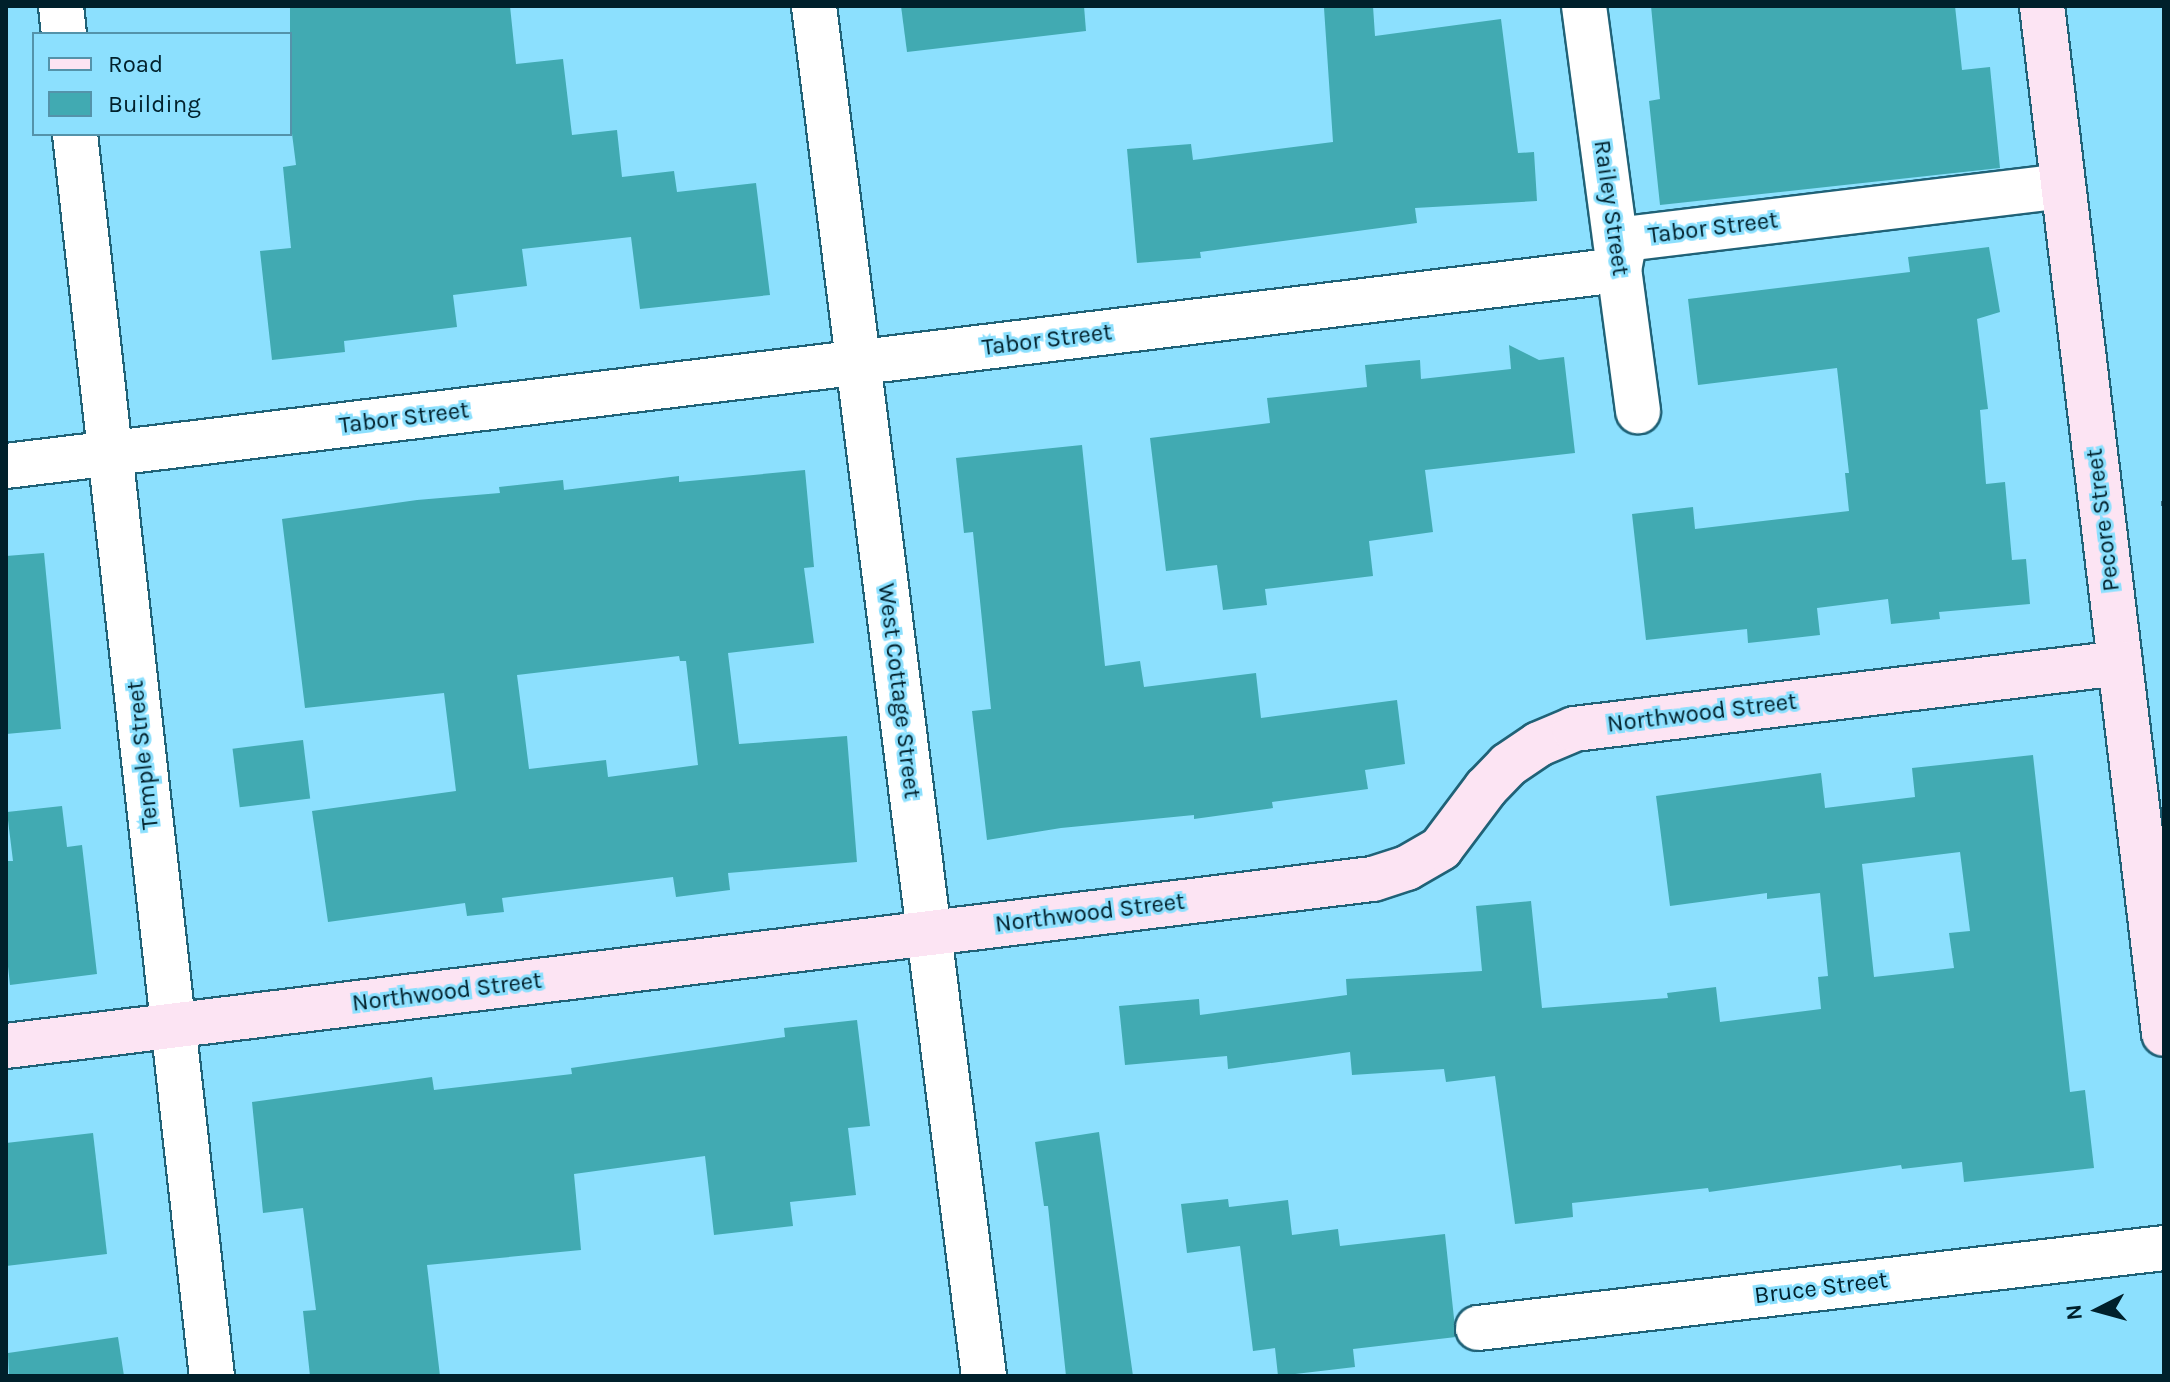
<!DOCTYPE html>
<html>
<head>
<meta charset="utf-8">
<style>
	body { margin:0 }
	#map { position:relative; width:2170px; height:1382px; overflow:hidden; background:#8ce0fe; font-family:Karla,sans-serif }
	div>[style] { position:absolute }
	.building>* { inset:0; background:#41aab2; transform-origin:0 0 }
	.path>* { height:5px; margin-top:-2.5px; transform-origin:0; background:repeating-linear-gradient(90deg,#3f768a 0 8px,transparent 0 12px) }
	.roads { filter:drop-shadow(2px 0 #206277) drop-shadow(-2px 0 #206277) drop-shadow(0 2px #206277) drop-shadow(0 -2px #206277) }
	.street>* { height:44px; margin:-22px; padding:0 22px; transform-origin:22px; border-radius:22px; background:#fff }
	.secondary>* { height:44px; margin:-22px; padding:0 22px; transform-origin:22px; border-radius:22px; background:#fce4f3 }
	span { translate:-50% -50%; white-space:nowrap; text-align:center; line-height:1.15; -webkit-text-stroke:6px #8ce0fe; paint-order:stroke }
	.street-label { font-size:24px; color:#00202b }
	.frame { position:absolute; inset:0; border:8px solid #00202b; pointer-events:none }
	.legend { position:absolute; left:32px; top:32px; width:260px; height:104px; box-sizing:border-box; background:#8ce0fe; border:2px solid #5493aa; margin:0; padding:10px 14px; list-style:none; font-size:24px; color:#00202b }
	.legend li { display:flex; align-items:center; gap:16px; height:40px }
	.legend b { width:40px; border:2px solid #5493aa }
	.north { position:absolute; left:2058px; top:1270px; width:80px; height:80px; -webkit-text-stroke:6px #8ce0fe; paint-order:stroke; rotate:264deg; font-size:22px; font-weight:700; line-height:32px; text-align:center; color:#00202b }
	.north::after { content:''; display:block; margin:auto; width:28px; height:36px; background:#00202b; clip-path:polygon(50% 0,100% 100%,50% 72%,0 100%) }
</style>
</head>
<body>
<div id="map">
	<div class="building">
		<i style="clip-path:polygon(290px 6px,510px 6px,516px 64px,563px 59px,572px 135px,617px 130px,622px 177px,674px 171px,677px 192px,756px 183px,770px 295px,640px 309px,631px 237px,522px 249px,527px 286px,453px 295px,457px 327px,344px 341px,345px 352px,272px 360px,260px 251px,291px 248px,283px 167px,296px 165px,290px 118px)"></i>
		<i style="clip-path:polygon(901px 6px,1084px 6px,1086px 31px,907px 52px)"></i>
		<i style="clip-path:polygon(1373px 6px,1375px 36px,1501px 19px,1518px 153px,1534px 152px,1537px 201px,1415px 208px,1417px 223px,1200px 252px,1201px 258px,1137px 263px,1127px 149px,1191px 144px,1193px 160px,1333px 142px,1324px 8px)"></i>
		<i style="clip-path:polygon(1651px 6px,1955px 6px,1962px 70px,1990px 67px,2000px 168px,1660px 205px,1649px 101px,1660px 99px)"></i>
		<i style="clip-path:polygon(1989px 247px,2000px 312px,1977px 319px,1988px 409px,1980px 410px,1986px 484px,2005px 482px,2012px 560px,2026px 559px,2030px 604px,1939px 612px,1940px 619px,1891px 624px,1888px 599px,1817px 608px,1820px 635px,1748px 643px,1747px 629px,1646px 640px,1632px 514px,1693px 507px,1695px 529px,1849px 511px,1845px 473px,1849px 473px,1837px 368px,1698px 385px,1688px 299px,1910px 272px,1908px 257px)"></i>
		<i style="clip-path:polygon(1509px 345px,1539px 360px,1564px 357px,1575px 453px,1425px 470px,1433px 532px,1369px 541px,1373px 576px,1265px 589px,1267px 605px,1223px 610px,1217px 565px,1166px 571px,1150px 438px,1270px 423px,1267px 398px,1367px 387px,1365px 365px,1420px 360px,1421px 379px,1511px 369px)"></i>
		<i style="clip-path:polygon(1082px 445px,1105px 666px,1140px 661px,1144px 687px,1256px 673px,1261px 718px,1397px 700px,1405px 764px,1365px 770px,1368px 789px,1272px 802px,1273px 808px,1194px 819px,1194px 815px,1061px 828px,987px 840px,972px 711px,991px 709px,973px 532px,964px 533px,956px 458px)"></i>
		<i style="clip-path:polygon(evenodd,805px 470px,814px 567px,804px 568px,814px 643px,728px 653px,739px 744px,847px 736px,857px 862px,728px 873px,730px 890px,676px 897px,673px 877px,502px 898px,504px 912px,467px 916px,465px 903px,328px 922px,312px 811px,456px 791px,444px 693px,305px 708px,282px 519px,417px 500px,500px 493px,499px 487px,563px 480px,564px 490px,679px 476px,679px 482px,805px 470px,679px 656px,680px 661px,686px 661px,698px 765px,608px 777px,606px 760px,529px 769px,517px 675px,679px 656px)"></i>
		<i style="clip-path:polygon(44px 553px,61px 729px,6px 734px,6px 556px)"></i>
		<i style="left:303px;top:740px;width:59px;height:71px;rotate:83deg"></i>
		<i style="clip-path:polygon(evenodd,2033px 755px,2070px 1092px,2085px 1090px,2094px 1168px,1964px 1182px,1962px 1162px,1902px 1169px,1901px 1165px,1709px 1192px,1708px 1188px,1572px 1203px,1573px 1217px,1515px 1224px,1495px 1076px,1446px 1082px,1444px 1069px,1352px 1075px,1350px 1052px,1228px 1069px,1227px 1056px,1125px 1065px,1119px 1006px,1199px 999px,1200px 1015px,1347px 995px,1346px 979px,1482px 971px,1476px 906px,1531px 901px,1542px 1008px,1668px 998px,1667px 993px,1716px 987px,1720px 1022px,1821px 1009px,1818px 977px,1828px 976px,1820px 893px,1767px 899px,1767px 893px,1670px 906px,1656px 796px,1821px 773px,1825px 808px,1915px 797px,1912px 768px,2033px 755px,1960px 852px,1970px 931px,1949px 933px,1954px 968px,1874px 977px,1862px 864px,1960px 852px)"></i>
		<i style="clip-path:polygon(62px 806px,67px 847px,82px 845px,97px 974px,10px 985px,6px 948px,6px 861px,13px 861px,7px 812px)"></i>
		<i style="clip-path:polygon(857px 1020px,870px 1126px,848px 1128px,856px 1195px,790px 1202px,793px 1226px,714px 1235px,705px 1156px,574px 1174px,581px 1250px,427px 1265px,440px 1376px,310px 1376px,303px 1311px,316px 1310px,303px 1208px,263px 1213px,252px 1102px,432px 1077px,434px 1090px,572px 1074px,571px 1068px,785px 1037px,784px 1028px)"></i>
		<i style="clip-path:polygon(1099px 1132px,1133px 1376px,1066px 1376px,1048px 1206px,1044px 1206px,1035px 1142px)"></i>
		<i style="clip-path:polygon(93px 1133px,107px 1254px,6px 1266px,6px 1143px)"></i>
		<i style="clip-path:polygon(1228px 1199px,1229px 1207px,1288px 1200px,1292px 1235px,1338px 1229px,1340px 1246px,1445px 1234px,1456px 1337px,1353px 1349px,1355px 1367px,1278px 1376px,1275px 1348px,1253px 1351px,1240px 1246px,1187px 1253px,1181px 1204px)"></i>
		<i style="clip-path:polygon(118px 1337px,124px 1376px,9px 1376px,8px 1353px)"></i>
	</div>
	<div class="path">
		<i style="left:2161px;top:503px;width:3px"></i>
	</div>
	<div class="roads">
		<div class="street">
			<i style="left:61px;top:6px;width:28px;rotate:84deg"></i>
			<i style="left:814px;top:6px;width:1381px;rotate:82.93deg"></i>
			<i style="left:1584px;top:6px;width:409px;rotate:82.4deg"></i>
			<i style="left:75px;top:134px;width:1250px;rotate:83.71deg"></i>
			<i style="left:6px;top:466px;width:1625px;rotate:-6.93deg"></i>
			<i style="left:1619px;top:270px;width:32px;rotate:-79deg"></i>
			<i style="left:1625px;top:239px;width:441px;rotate:-6.9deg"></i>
			<i style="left:1478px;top:1328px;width:691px;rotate:-6.65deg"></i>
		</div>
		<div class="secondary">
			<i style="left:2042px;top:6px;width:1035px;rotate:83.23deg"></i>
			<i style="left:6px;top:1046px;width:1377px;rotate:-6.97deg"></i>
			<i style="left:1373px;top:879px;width:36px;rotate:-18deg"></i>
			<i style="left:1407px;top:868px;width:39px;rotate:-30deg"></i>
			<i style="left:1441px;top:848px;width:75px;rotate:-53.1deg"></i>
			<i style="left:1486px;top:788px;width:32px;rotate:-46deg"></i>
			<i style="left:1508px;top:765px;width:37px;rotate:-34deg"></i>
			<i style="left:1539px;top:744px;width:38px;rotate:-23deg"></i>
			<i style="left:1574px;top:729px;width:550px;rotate:-6.89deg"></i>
		</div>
	</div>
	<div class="street-label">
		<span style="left:1611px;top:208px;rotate:82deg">Railey Street</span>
		<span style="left:1713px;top:228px;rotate:-7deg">Tabor Street</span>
		<span style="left:1047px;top:340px;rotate:-7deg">Tabor Street</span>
		<span style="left:404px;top:418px;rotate:-7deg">Tabor Street</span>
		<span style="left:2103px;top:520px;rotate:-97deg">Pecore Street</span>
		<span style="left:899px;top:691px;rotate:83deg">West Cottage Street</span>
		<span style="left:1702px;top:713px;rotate:-7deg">Northwood Street</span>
		<span style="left:143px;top:755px;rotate:-96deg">Temple Street</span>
		<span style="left:1090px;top:913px;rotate:-7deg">Northwood Street</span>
		<span style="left:447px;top:992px;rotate:-7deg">Northwood Street</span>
		<span style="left:1821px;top:1288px;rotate:-7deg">Bruce Street</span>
	</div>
	<div class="frame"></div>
	<ul class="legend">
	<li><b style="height:10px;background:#fce4f3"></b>Road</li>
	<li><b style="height:22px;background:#41aab2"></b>Building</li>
	</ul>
	<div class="north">N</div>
</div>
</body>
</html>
